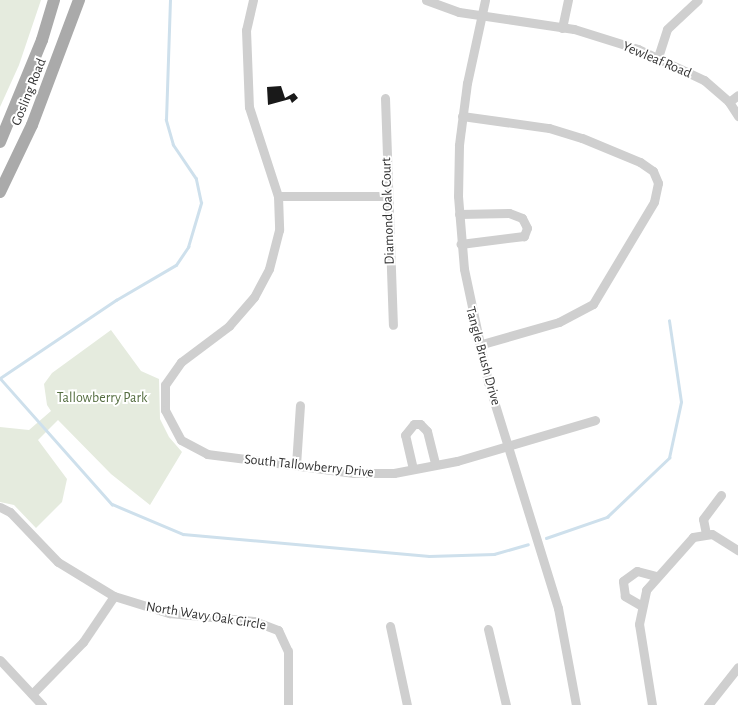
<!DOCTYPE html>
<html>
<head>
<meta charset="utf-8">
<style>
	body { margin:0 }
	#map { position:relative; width:738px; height:705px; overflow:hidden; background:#fff; font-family:"Alegreya Sans",sans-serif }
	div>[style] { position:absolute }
	.green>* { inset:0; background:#e5ebde }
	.stream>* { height:2.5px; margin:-1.25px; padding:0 1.25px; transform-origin:1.25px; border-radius:1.25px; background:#cee0ec }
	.building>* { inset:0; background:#191919 }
	.minor>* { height:9px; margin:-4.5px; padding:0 4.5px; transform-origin:4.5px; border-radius:4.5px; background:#cfcfcf }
	.major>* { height:12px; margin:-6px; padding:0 6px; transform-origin:6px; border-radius:6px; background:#aaa }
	span { translate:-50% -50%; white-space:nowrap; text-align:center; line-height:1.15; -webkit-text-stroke:4px #fff; paint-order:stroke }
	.street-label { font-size:14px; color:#323232 }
	.park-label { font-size:14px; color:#546d40 }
</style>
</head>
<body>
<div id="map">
	<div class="green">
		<i style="clip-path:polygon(0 0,41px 0,19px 65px,0 107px)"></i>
		<i style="clip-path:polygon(111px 330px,141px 371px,159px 379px,160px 419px,169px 437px,182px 452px,150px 505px,111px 474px,58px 420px,38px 440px,67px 479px,62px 502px,36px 528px,14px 505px,0 502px,0 427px,29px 430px,51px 411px,47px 405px,44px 384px,52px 373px)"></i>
	</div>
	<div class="stream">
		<i style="left:0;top:378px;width:169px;rotate:48.4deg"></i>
		<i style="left:112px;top:504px;width:77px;rotate:22.9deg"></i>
		<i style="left:183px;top:534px;width:247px;rotate:5.1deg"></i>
		<i style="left:429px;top:556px;width:65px;rotate:-1.8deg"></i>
		<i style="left:494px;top:554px;width:35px;rotate:-16deg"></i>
		<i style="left:0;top:378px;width:140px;rotate:-33.9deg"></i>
		<i style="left:116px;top:300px;width:69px;rotate:-30.3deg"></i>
		<i style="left:176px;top:265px;width:22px;rotate:-56deg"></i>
		<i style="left:188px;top:247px;width:46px;rotate:-73.5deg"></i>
		<i style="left:201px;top:203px;width:25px;rotate:-102deg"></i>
		<i style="left:196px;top:179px;width:41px;rotate:-124.1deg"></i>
		<i style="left:173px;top:145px;width:26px;rotate:-106deg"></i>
		<i style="left:166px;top:120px;width:120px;rotate:-88.1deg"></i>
		<i style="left:546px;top:538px;width:65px;rotate:-19deg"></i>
		<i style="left:607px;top:517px;width:86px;rotate:-43.6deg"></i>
		<i style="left:669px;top:458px;width:57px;rotate:-77.9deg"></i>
		<i style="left:681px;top:402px;width:82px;rotate:-98.4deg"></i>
	</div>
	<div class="building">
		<i style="clip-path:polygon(281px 86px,285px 98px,294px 93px,298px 98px,292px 103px,290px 99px,268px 105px,267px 87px)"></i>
	</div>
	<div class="minor">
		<i style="left:253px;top:0;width:31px;rotate:103deg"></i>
		<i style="left:246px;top:30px;width:77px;rotate:87.8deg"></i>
		<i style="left:249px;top:107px;width:94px;rotate:72deg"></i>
		<i style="left:278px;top:196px;width:34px;rotate:88deg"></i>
		<i style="left:279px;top:230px;width:40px;rotate:104.4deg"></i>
		<i style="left:269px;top:269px;width:32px;rotate:118deg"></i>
		<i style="left:254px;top:297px;width:38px;rotate:131deg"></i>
		<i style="left:229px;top:326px;width:60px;rotate:143.1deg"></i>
		<i style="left:181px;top:362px;width:28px;rotate:125deg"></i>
		<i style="left:165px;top:385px;width:25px;rotate:90deg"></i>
		<i style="left:165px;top:410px;width:34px;rotate:62deg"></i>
		<i style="left:181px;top:440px;width:30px;rotate:28deg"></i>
		<i style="left:207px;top:454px;width:148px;rotate:7.4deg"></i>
		<i style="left:354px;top:473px;width:40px"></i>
		<i style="left:394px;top:473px;width:64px;rotate:-10.8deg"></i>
		<i style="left:457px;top:461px;width:144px;rotate:-16.5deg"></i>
		<i style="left:426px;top:0;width:35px;rotate:20deg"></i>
		<i style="left:459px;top:12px;width:116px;rotate:8.4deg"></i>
		<i style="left:574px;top:29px;width:67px;rotate:17.4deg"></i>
		<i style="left:638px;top:49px;width:73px;rotate:25.2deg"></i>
		<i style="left:704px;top:80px;width:33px;rotate:41deg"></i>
		<i style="left:729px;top:102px;width:17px;rotate:57deg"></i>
		<i style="left:485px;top:0;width:85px;rotate:102.2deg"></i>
		<i style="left:467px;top:83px;width:63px;rotate:97.4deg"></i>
		<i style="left:459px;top:145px;width:51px;rotate:91.1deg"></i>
		<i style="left:458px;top:196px;width:73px;rotate:85.3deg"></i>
		<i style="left:464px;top:269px;width:116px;rotate:78deg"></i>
		<i style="left:488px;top:382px;width:237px;rotate:72.8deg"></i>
		<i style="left:558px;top:608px;width:99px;rotate:79.5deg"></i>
		<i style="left:562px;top:28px;width:29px;rotate:-78deg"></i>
		<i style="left:658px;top:57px;width:29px;rotate:-72deg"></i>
		<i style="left:667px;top:29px;width:42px;rotate:-43.1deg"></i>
		<i style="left:385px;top:98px;width:227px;rotate:88deg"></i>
		<i style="left:729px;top:102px;width:11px;rotate:-38deg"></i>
		<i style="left:462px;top:116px;width:88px;rotate:7.9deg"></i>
		<i style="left:549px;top:128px;width:34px;rotate:17deg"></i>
		<i style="left:582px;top:138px;width:63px;rotate:22.5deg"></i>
		<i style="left:640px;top:162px;width:16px;rotate:35deg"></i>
		<i style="left:653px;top:171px;width:13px;rotate:67deg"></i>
		<i style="left:658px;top:183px;width:19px;rotate:102deg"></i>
		<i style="left:654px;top:202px;width:119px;rotate:120.9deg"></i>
		<i style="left:593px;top:304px;width:38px;rotate:152deg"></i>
		<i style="left:559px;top:322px;width:83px;rotate:164deg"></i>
		<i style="left:278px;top:196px;width:109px"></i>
		<i style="left:459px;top:214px;width:50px;rotate:-1.1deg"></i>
		<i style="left:509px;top:213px;width:14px;rotate:21deg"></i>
		<i style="left:522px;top:218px;width:11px;rotate:63deg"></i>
		<i style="left:527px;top:228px;width:9px;rotate:111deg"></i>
		<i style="left:524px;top:236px;width:64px;rotate:172.8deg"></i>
		<i style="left:296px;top:465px;width:60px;rotate:-86.2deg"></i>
		<i style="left:413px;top:469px;width:35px;rotate:-103deg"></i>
		<i style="left:405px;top:435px;width:14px;rotate:-51deg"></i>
		<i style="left:414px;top:424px;width:6px"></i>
		<i style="left:420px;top:424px;width:10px;rotate:45deg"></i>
		<i style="left:427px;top:431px;width:34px;rotate:76deg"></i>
		<i style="left:0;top:507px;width:11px;rotate:27deg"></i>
		<i style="left:10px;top:512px;width:69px;rotate:46.2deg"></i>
		<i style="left:58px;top:562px;width:66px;rotate:31.3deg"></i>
		<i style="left:114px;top:596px;width:58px;rotate:17.2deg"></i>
		<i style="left:169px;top:613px;width:85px;rotate:5.4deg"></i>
		<i style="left:254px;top:621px;width:26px;rotate:21deg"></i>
		<i style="left:278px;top:630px;width:23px;rotate:65deg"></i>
		<i style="left:288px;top:651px;width:54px;rotate:90deg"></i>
		<i style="left:706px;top:534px;width:15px;rotate:-101deg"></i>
		<i style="left:703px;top:519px;width:30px;rotate:-53deg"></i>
		<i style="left:642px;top:606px;width:20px;rotate:-150deg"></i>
		<i style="left:625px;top:596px;width:15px;rotate:-98deg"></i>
		<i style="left:623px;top:581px;width:17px;rotate:-36deg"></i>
		<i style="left:637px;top:571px;width:20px;rotate:15deg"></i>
		<i style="left:390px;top:626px;width:81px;rotate:77.9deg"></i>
		<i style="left:488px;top:629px;width:78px;rotate:76.7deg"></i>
		<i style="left:0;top:660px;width:62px;rotate:47deg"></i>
		<i style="left:32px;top:694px;width:73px;rotate:-45.6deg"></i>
		<i style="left:83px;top:642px;width:55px;rotate:-56deg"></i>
		<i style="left:652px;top:705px;width:82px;rotate:-99.1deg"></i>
		<i style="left:639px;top:624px;width:35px;rotate:-78deg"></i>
		<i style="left:646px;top:590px;width:71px;rotate:-48.4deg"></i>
		<i style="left:693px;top:537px;width:19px;rotate:-9deg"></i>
		<i style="left:712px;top:534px;width:31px;rotate:32deg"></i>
		<i style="left:708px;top:705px;width:48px;rotate:-51.7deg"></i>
	</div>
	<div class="major">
		<i style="left:0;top:142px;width:110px;rotate:-67.6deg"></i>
		<i style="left:42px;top:40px;width:42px;rotate:-73.3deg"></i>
		<i style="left:0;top:192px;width:74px;rotate:-64.5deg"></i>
		<i style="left:32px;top:125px;width:134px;rotate:-69.4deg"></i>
	</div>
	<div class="street-label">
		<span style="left:657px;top:60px;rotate:23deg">Yewleaf Road</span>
		<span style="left:29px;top:92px;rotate:-68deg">Gosling Road</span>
		<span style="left:388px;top:211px;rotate:-92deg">Diamond Oak Court</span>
		<span style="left:483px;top:356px;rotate:75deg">Tangle Brush Drive</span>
		<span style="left:309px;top:466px;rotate:6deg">South Tallowberry Drive</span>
		<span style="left:206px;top:616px;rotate:9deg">North Wavy Oak Circle</span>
	</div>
	<div class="park-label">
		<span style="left:102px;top:398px">Tallowberry Park</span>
	</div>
</div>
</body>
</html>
